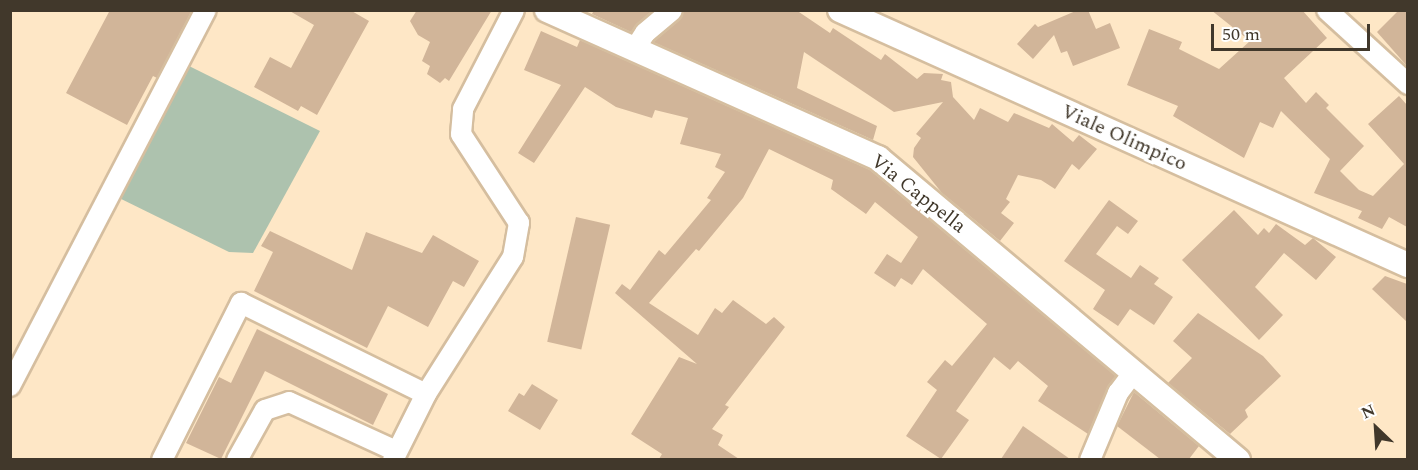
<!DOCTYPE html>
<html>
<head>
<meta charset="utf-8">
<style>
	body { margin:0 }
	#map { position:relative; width:1418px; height:470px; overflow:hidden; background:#fee7c6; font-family:Spectral,serif }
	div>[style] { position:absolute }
	.green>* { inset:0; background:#adc2ae }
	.building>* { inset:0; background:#d1b599; transform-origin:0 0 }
	.roads { filter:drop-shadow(2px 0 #d5be9f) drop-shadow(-2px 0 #d5be9f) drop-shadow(0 2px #d5be9f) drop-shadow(0 -2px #d5be9f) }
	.minor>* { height:20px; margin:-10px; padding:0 10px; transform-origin:10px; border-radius:10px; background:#fff }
	.tertiary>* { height:24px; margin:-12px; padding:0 12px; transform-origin:12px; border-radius:12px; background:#fff }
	span { translate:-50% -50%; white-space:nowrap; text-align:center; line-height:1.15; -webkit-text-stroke:6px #fff; paint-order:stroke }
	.street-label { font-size:20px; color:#41382b }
	.frame { position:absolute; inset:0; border:12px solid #41382b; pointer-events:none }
	.north { position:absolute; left:1346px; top:398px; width:60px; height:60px; -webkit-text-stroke:4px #fff; paint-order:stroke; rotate:335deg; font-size:16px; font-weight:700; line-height:24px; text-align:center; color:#41382b }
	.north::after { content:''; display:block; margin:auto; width:21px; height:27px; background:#41382b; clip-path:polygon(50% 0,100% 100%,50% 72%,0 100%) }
	.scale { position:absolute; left:1211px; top:24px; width:159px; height:27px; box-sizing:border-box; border:3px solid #41382b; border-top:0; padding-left:8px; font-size:18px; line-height:21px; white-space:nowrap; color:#41382b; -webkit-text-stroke:4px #fff; paint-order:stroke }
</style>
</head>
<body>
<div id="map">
	<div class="green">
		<i style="clip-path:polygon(183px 63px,320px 131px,253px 253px,229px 252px,109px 193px)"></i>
	</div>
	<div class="building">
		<i style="clip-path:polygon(110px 10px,192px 10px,157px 78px,153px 76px,127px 125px,66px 93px)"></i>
		<i style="clip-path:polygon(288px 10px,350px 10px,369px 21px,317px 115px,301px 106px,298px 111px,254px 87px,270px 57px,291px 68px,314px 25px)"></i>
		<i style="clip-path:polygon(417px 10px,492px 10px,449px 81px,445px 78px,440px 83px,427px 74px,430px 66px,422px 61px,430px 42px,418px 35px,410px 21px)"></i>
		<i style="clip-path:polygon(594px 10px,653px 10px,631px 32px,592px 14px)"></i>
		<i style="clip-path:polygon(684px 10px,796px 10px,830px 33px,833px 28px,881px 60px,885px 54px,917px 79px,924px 73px,943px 74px,941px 80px,951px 82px,953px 97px,974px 120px,980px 108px,1008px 122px,1014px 113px,1049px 128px,1052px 124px,1073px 142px,1079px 135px,1097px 149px,1079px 170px,1072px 164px,1055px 189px,1041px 180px,1018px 175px,1006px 199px,1010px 202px,1001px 213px,1014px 223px,1000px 241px,942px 193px,913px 157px,914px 148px,921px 138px,916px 134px,943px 102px,894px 112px,804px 52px,797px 88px,877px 126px,873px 140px,653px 42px,680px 19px)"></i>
		<i style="clip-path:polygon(1078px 10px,1088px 10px,1096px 29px,1110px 23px,1120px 48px,1073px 66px,1067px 51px,1061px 53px,1054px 35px,1033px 59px,1017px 44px,1035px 24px,1038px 27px)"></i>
		<i style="clip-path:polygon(1211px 10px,1302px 10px,1327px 38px,1284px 78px,1306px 103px,1316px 92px,1329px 105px,1326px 108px,1364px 146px,1340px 171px,1359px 190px,1373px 196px,1404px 164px,1368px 124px,1399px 96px,1407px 105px,1407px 227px,1389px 217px,1382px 229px,1358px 218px,1362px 211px,1314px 193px,1330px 159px,1281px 111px,1273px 128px,1260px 122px,1244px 158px,1173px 116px,1178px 106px,1127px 85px,1149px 29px,1182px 42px,1179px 49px,1219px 69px,1250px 41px)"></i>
		<i style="clip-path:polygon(1399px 10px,1407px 10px,1407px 66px,1377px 32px)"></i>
		<i style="clip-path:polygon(541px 31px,577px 47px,580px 40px,870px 170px,1116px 376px,1088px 434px,1038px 401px,1048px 386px,1018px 361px,1010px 370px,994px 357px,956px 411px,969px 420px,941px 459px,906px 436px,937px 390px,927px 382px,945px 360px,952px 366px,987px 324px,923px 269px,912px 285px,901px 278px,895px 287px,874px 273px,887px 254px,901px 263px,918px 237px,875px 202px,866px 214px,831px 189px,833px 180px,769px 149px,743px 198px,699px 251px,696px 249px,649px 303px,698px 335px,715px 308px,722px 313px,733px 300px,766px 324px,774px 317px,785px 327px,725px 405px,729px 407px,712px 429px,723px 435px,718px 445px,739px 459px,659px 459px,662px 454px,631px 434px,679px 357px,697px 364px,615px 293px,622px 284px,630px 290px,659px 250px,665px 255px,711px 200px,707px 198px,725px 172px,715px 167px,721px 154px,680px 144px,688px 118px,655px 110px,652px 118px,616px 107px,585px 87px,534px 163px,518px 153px,561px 85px,524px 70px)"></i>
		<i style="clip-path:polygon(1109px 200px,1138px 221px,1128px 234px,1117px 226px,1096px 254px,1131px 278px,1140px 265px,1159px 278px,1154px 284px,1173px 297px,1154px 325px,1130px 309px,1118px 326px,1093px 309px,1105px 290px,1064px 261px)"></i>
		<i style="clip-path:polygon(1234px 210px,1258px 235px,1264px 228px,1269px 233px,1276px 224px,1305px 245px,1313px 238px,1336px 257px,1316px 280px,1284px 253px,1255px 287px,1283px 315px,1259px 340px,1182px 260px)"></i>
		<i style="left:576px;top:217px;width:35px;height:128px;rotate:13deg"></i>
		<i style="clip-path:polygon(270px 231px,352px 270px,366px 232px,422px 253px,433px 235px,479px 261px,464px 287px,453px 281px,428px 327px,388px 306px,367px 348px,254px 291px,273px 252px,261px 246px)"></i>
		<i style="clip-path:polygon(1385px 276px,1407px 284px,1407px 322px,1372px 289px)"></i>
		<i style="clip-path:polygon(1198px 313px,1263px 356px,1281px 376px,1245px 410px,1248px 417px,1230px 434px,1168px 383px,1192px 358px,1173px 341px)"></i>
		<i style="clip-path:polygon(257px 329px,388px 394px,373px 425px,265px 371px,221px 459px,186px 443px,219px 377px,231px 383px)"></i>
		<i style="clip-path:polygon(532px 384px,558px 400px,540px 430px,508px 411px,519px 393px,524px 396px)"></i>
		<i style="clip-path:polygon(1134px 392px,1199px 446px,1189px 459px,1160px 459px,1117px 426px)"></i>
		<i style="clip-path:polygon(1023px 426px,1070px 459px,1001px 459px)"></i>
	</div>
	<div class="roads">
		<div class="minor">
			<i style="left:1327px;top:10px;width:110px;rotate:42.4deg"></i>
			<i style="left:634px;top:50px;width:20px;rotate:-57deg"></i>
			<i style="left:645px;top:33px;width:35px;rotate:-40deg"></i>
			<i style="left:10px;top:386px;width:424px;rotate:-62.5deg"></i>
			<i style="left:162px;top:460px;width:176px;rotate:-63.3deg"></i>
			<i style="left:241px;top:303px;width:206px;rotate:26.2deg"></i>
			<i style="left:237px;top:460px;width:57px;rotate:-60.8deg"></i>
			<i style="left:265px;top:410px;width:25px;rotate:-18deg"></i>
			<i style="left:289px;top:402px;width:118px;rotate:24.6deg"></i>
			<i style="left:393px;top:460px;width:74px;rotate:-63.4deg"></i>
			<i style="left:426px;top:394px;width:162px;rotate:-57.6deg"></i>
			<i style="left:513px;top:257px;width:35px;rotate:-80deg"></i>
			<i style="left:519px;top:223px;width:106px;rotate:-123.1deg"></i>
			<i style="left:461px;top:134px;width:25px;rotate:-85deg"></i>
			<i style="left:463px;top:109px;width:111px;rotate:-62.7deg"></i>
			<i style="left:1090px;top:460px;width:73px;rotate:-67.3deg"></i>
			<i style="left:1118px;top:393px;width:26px;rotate:-53deg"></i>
		</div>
		<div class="tertiary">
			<i style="left:547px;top:10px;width:363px;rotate:24.1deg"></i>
			<i style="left:878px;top:158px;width:470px;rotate:40deg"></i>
			<i style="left:840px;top:10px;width:623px;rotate:24.18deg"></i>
		</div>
	</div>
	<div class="street-label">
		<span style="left:1124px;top:138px;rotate:24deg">Viale Olimpico</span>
		<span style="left:918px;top:194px;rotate:38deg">Via Cappella</span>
	</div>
	<div class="frame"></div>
	<div class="north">N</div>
	<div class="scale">50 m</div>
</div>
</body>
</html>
